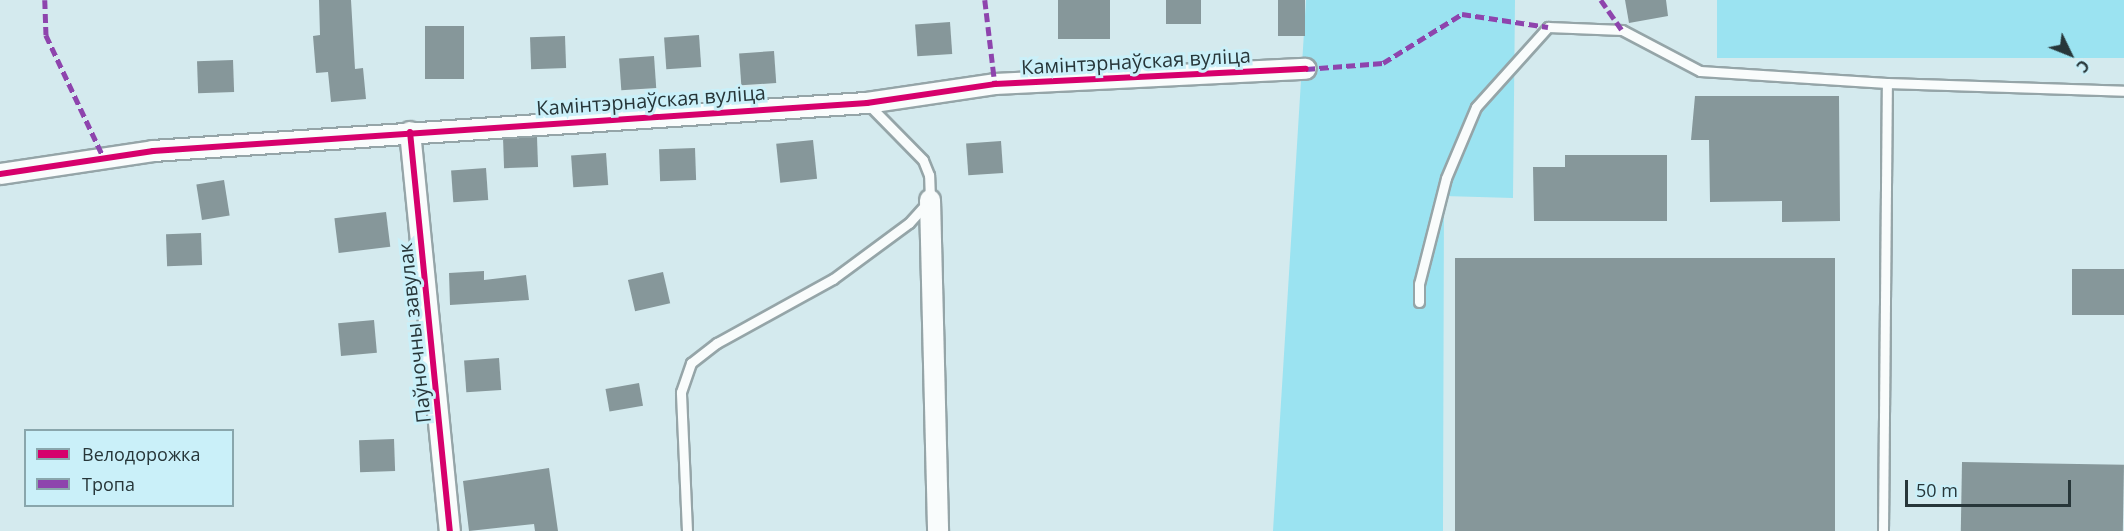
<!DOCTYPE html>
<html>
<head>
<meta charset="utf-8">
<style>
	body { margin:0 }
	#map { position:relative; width:2124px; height:531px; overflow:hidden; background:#d4eaee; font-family:"Open Sans",sans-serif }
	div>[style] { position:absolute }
	.green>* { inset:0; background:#9be3f1; transform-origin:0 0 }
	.building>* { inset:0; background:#86979a; transform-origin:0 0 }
	.roads { filter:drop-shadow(2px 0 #95a5a8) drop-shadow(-2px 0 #95a5a8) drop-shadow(0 2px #95a5a8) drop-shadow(0 -2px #95a5a8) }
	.lane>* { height:9px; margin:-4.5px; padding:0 4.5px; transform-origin:4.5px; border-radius:4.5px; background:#f9fcfc }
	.street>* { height:20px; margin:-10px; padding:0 10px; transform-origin:10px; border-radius:10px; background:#f9fcfc }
	.quiet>* { height:4.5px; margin-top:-2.25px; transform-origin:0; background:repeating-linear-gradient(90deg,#8e44ad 0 9px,transparent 0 13.5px) }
	.cycleway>* { height:6px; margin:-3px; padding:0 3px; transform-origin:3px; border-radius:3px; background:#d6006c }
	span { translate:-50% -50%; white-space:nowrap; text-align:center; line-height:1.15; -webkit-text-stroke:6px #caf0f9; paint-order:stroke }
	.street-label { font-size:20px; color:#273639 }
	.legend { position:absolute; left:24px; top:429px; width:210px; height:78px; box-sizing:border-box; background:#caf0f9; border:2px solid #89a6ac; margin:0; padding:8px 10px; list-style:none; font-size:18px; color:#273639 }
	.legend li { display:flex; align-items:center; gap:12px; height:30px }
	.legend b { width:30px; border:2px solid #89a6ac }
	.north { position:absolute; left:2040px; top:24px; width:60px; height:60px; -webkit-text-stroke:4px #caf0f9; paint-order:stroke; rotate:133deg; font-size:16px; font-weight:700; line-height:24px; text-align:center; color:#273639 }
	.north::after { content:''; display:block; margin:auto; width:21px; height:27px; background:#273639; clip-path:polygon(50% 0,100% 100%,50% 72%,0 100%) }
	.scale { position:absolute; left:1905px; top:480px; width:166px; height:27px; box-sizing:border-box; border:3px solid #273639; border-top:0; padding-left:8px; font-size:18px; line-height:21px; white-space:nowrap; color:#273639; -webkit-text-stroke:4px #caf0f9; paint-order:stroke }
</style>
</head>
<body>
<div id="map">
	<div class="green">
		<i style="clip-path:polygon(1306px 0,1515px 0,1513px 198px,1444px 196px,1443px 531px,1273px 531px)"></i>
		<i style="left:1717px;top:0;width:407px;height:58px"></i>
	</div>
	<div class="building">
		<i style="clip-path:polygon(319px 0,351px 0,355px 69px,363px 68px,366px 99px,331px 102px,328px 72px,316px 73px,313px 36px,320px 35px)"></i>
		<i style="left:1058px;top:0;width:52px;height:39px"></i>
		<i style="left:1166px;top:0;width:35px;height:24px"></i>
		<i style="left:1278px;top:0;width:27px;height:36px"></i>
		<i style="clip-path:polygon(1625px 0,1666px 0,1668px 16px,1629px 23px)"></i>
		<i style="left:950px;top:22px;width:32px;height:35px;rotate:86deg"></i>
		<i style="left:464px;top:26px;width:53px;height:39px;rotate:90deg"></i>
		<i style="left:699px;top:35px;width:32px;height:35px;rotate:86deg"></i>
		<i style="left:565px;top:36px;width:32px;height:35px;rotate:88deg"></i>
		<i style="left:774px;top:51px;width:32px;height:35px;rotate:86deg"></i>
		<i style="left:654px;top:56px;width:32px;height:35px;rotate:86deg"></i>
		<i style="left:233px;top:60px;width:32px;height:36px;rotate:88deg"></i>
		<i style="clip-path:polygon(1695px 96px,1839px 96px,1840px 221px,1782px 222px,1782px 201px,1710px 202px,1709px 140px,1691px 140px)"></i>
		<i style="left:537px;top:137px;width:30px;height:34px;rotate:88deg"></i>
		<i style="left:813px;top:140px;width:39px;height:37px;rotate:84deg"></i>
		<i style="left:1001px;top:141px;width:32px;height:35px;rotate:86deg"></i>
		<i style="left:695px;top:148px;width:32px;height:36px;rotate:88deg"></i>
		<i style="left:606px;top:153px;width:32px;height:35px;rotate:86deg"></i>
		<i style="clip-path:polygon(1565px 155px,1667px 155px,1667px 221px,1534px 221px,1533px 167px,1565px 167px)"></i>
		<i style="left:486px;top:168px;width:32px;height:35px;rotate:86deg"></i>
		<i style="left:224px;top:180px;width:36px;height:28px;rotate:81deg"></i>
		<i style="left:386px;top:212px;width:35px;height:52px;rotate:83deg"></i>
		<i style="left:201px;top:233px;width:32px;height:35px;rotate:88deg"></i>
		<i style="left:1835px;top:258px;width:273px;height:380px;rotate:90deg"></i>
		<i style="left:2124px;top:269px;width:46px;height:52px;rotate:90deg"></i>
		<i style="clip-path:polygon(484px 271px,484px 280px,526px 275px,529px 300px,450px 305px,449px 273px)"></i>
		<i style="left:663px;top:272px;width:32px;height:36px;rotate:77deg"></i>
		<i style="left:374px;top:320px;width:33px;height:36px;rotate:85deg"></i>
		<i style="left:499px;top:358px;width:32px;height:35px;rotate:86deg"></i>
		<i style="left:639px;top:383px;width:23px;height:34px;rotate:80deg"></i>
		<i style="left:394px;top:439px;width:32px;height:35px;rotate:88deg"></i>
		<i style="left:1962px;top:462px;width:162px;height:69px;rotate:1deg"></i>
		<i style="clip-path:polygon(549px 468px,558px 531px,535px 531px,534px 524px,469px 531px,463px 481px)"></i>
	</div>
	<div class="roads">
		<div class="lane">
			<i style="left:1419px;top:302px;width:18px;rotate:-90deg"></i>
			<i style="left:1419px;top:284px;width:109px;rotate:-75.7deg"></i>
			<i style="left:1446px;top:178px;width:77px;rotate:-67.1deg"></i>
			<i style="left:1476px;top:107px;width:108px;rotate:-48deg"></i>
			<i style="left:1548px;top:27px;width:74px;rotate:2.3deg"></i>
			<i style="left:1622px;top:30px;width:88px;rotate:27.7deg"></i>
			<i style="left:1700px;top:71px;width:187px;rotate:3.7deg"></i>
			<i style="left:1887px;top:83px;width:237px;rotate:1.9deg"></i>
			<i style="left:687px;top:531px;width:139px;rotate:-92.5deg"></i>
			<i style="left:681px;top:392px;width:31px;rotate:-71deg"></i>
			<i style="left:691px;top:363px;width:33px;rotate:-38deg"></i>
			<i style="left:717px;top:343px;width:132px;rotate:-28.9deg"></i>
			<i style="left:833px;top:279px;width:94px;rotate:-36.4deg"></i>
			<i style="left:909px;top:223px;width:31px;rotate:-48deg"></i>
			<i style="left:930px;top:200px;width:25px;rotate:-92deg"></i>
			<i style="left:929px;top:175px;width:16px;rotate:-112deg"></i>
			<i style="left:923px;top:160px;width:77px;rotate:-134.5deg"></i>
			<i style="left:1883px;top:531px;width:448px;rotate:-89.5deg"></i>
		</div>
		<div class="street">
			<i style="left:410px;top:132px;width:401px;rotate:84.3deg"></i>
			<i style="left:0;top:174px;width:155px;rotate:-8.5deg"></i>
			<i style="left:153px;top:151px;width:716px;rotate:-3.85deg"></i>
			<i style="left:867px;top:103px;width:129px;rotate:-8.4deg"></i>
			<i style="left:995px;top:84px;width:311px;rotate:-2.8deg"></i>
			<i style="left:930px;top:200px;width:331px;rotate:88.6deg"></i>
		</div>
	</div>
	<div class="quiet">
		<i style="left:45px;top:0;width:35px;rotate:88deg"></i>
		<i style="left:46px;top:35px;width:136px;rotate:64.8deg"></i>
		<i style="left:985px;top:0;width:85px;rotate:83.2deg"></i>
		<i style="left:1601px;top:0;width:37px;rotate:55deg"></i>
		<i style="left:1306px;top:69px;width:77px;rotate:-4.5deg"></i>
		<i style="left:1383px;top:63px;width:93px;rotate:-31.8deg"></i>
		<i style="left:1462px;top:14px;width:87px;rotate:8.6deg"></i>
	</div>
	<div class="cycleway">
		<i style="left:410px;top:132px;width:401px;rotate:84.3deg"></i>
		<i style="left:0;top:174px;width:155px;rotate:-8.5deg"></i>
		<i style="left:153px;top:151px;width:716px;rotate:-3.85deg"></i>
		<i style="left:867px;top:103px;width:129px;rotate:-8.4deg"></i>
		<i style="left:995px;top:84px;width:311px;rotate:-2.8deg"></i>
	</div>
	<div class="street-label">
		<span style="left:1136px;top:61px;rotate:-3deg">Камінтэрнаўская вуліца</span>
		<span style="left:651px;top:100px;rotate:-4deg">Камінтэрнаўская вуліца</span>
		<span style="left:414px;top:333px;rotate:-96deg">Паўночны завулак</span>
	</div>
	<ul class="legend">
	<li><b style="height:8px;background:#d6006c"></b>Велодорожка</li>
	<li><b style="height:8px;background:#8e44ad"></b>Тропа</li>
	</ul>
	<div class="north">С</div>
	<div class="scale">50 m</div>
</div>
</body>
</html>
